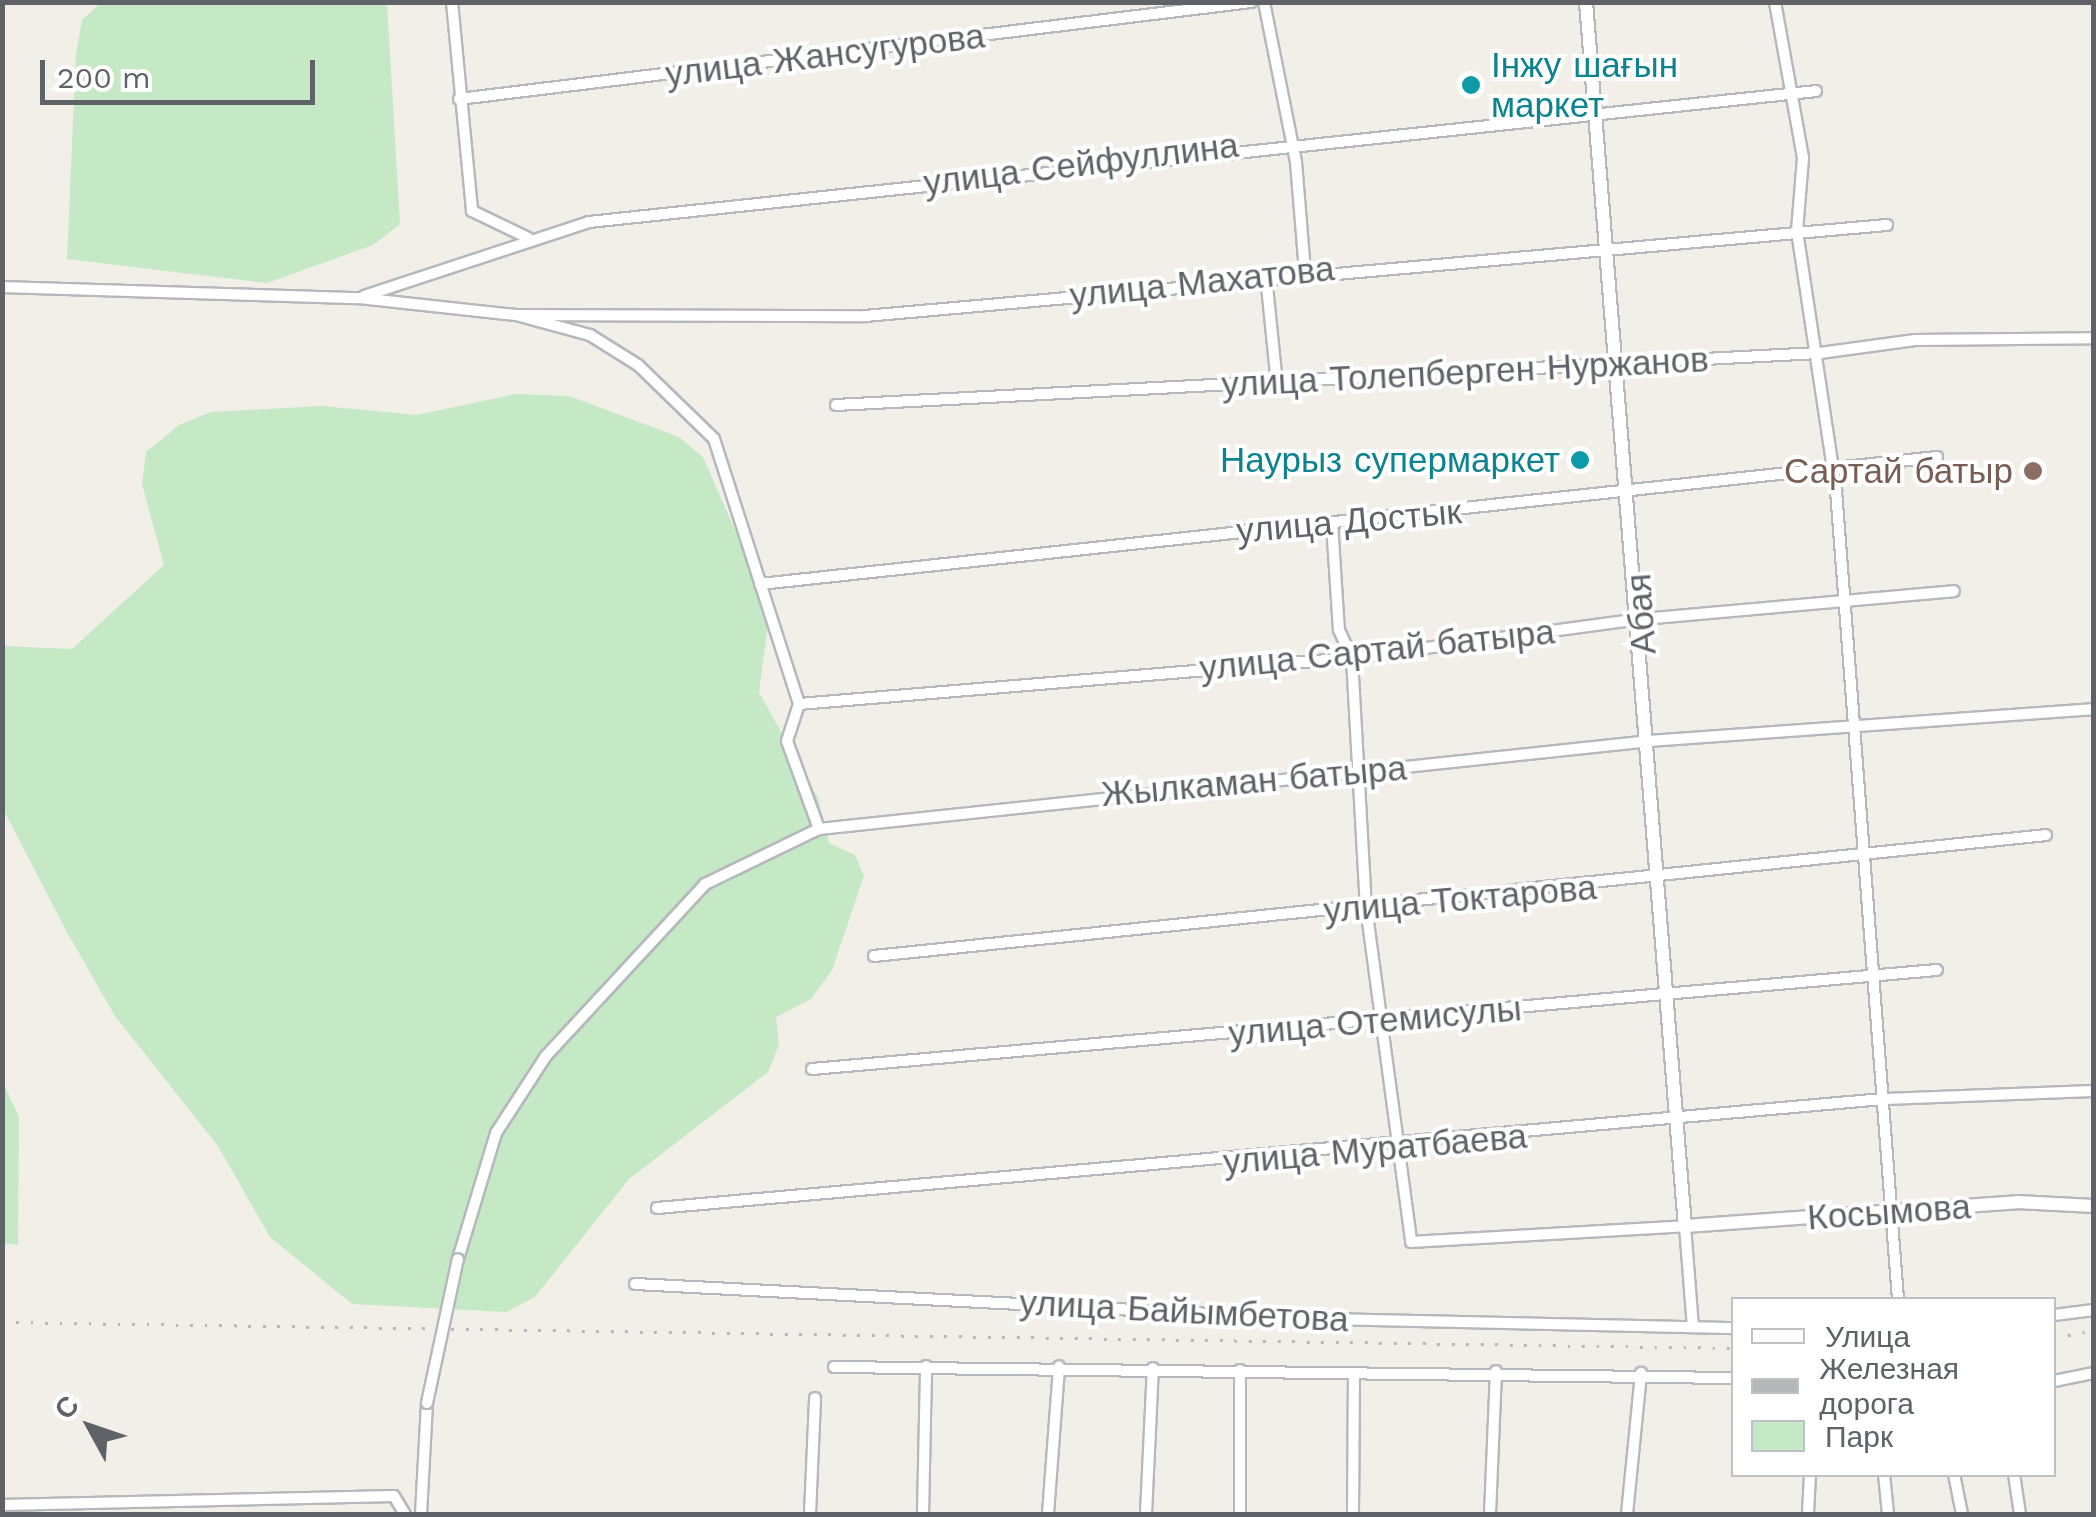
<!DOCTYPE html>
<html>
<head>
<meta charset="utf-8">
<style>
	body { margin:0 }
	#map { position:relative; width:2096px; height:1517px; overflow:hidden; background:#f1efe8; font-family:"Work Sans",sans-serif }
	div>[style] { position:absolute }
	.green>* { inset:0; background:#c5e8c5 }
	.roads { filter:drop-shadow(2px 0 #b5b8bc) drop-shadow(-2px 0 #b5b8bc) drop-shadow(0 2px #b5b8bc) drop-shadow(0 -2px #b5b8bc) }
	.minor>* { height:10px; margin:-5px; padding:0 5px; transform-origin:5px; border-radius:5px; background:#fff }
	.tertiary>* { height:12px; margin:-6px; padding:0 6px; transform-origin:6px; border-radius:6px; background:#fff }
	.rail>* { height:2.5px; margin-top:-1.25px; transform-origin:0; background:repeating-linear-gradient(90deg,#b6b7b8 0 2.5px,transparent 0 14.5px) }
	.bridges { filter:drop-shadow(2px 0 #b5b8bc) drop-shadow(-2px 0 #b5b8bc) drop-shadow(0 2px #b5b8bc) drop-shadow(0 -2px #b5b8bc) }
	.minor-bridge>* { height:10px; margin:-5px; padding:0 5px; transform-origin:5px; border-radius:5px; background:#fff }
	.dots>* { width:28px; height:28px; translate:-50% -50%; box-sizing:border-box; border:5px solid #fff; border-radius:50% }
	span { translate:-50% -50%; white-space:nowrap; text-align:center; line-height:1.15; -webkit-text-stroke:8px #fff; paint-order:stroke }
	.street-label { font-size:35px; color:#5f6368 }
	.culture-label { font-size:35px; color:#0d838f }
	.left { translate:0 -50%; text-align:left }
	.right { translate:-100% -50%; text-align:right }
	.education-label { font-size:35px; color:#785e54 }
	.frame { position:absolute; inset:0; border:5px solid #5f6368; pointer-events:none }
	.legend { position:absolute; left:1731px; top:1297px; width:325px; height:180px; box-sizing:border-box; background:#fff; border:2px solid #bfc1c3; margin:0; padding:12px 18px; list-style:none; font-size:30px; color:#5f6368 }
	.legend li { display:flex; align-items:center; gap:20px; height:50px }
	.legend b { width:50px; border:2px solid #bfc1c3 }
	.north { position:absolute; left:40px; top:1377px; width:100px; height:100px; -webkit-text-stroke:8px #fff; paint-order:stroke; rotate:310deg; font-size:28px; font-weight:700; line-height:40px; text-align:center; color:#5f6368 }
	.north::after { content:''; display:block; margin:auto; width:35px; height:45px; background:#5f6368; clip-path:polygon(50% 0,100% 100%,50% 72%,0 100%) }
	.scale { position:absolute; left:40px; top:60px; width:275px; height:45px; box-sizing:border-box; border:5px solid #5f6368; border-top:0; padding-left:12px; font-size:30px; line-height:35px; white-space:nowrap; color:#5f6368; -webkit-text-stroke:8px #fff; paint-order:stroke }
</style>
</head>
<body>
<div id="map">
	<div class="green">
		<i style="clip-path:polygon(101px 3px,387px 3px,400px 224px,373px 245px,267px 283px,67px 259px,76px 54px,82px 20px)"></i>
		<i style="clip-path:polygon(516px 394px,569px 396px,679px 437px,703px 457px,770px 610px,759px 692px,818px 798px,829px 843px,855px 855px,864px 876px,832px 970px,811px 999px,776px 1017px,779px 1045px,768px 1072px,629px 1179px,535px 1297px,506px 1312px,352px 1304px,270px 1237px,218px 1146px,115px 1016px,67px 932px,3px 809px,3px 646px,72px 649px,164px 565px,142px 484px,146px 452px,179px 425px,211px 412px,322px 406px,417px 415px)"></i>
		<i style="clip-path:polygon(2px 1080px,19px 1117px,18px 1245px,3px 1243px)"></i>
	</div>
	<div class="roads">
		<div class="minor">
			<i style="left:452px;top:2px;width:210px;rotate:84.5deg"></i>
			<i style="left:472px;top:211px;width:62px;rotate:25.7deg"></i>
			<i style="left:1264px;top:2px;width:163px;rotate:78.7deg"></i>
			<i style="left:1296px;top:162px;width:109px;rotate:85.3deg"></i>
			<i style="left:1775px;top:2px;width:158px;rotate:79.8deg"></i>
			<i style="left:1803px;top:158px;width:73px;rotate:94.7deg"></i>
			<i style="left:1797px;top:231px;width:262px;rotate:81.4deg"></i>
			<i style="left:1836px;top:490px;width:812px;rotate:85.62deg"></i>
			<i style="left:459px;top:99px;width:798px;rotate:-6.98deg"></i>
			<i style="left:1266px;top:276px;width:109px;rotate:84.2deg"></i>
			<i style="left:2px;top:287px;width:357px;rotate:1.8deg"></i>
			<i style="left:359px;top:298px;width:158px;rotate:6.2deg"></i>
			<i style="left:516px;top:315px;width:349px;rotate:0.2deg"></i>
			<i style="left:865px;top:316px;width:1026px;rotate:-5.09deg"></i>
			<i style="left:364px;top:296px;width:237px;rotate:-18.2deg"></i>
			<i style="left:589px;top:222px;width:1234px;rotate:-6.09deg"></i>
			<i style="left:516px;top:315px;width:77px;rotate:15.1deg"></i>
			<i style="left:590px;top:335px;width:57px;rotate:32deg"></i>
			<i style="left:638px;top:365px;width:106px;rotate:44.2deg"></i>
			<i style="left:714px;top:439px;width:278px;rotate:72.2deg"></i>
			<i style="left:799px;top:704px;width:39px;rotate:108deg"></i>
			<i style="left:787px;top:741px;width:94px;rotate:70deg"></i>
			<i style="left:819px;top:829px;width:836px;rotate:-6.04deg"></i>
			<i style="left:1650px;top:741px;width:445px;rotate:-4.1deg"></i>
			<i style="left:836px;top:405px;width:985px;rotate:-3.03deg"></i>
			<i style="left:1820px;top:353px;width:96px;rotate:-7.8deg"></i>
			<i style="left:1915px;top:340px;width:179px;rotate:-0.6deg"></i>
			<i style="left:1332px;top:523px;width:107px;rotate:86.3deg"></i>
			<i style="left:1339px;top:630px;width:31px;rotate:65deg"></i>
			<i style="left:1352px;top:658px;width:249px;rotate:86.8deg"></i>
			<i style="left:1366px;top:907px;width:338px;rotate:82.3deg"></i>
			<i style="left:1411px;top:1242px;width:274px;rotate:-3.3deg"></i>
			<i style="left:1685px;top:1226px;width:101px;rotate:85.5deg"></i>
			<i style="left:760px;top:584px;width:1184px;rotate:-6.16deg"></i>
			<i style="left:799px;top:704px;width:555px;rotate:-4.76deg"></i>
			<i style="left:1352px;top:658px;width:293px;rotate:-7.7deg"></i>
			<i style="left:1642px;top:619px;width:313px;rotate:-5.1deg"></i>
			<i style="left:874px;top:956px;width:1178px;rotate:-5.89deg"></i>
			<i style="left:812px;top:1069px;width:1129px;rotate:-5.03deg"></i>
			<i style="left:657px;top:1208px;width:1232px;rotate:-5.08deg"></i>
			<i style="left:1884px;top:1099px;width:210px;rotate:-2.2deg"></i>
			<i style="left:458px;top:1259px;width:132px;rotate:-73.2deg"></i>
			<i style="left:496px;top:1133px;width:92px;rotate:-57deg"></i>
			<i style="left:546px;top:1056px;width:234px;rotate:-47.2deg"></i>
			<i style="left:705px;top:884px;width:127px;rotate:-25.8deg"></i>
			<i style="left:635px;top:1284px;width:654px;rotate:2.98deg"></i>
			<i style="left:1288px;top:1318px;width:446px;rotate:1.3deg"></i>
			<i style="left:2054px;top:1315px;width:40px;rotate:-7.1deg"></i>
			<i style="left:834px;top:1367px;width:900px;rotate:0.7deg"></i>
			<i style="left:2054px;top:1381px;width:41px;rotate:-11.3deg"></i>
			<i style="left:1884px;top:1474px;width:40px;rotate:84.3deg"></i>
			<i style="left:1954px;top:1474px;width:41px;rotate:78.7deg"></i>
			<i style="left:2014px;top:1474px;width:40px;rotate:81.5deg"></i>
			<i style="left:2px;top:1505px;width:392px;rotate:-1.3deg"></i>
			<i style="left:394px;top:1496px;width:21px;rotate:59deg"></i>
			<i style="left:421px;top:1514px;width:111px;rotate:-86.9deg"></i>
			<i style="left:810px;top:1514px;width:116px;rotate:-87.5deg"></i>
			<i style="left:923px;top:1514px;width:148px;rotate:-88.8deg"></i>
			<i style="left:1048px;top:1514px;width:148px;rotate:-85.7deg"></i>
			<i style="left:1146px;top:1514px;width:146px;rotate:-87.3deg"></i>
			<i style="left:1240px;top:1514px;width:144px;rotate:-90deg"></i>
			<i style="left:1353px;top:1514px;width:141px;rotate:-89.6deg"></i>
			<i style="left:1490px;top:1514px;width:143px;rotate:-87.6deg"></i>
			<i style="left:1627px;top:1514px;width:142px;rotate:-84.3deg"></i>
			<i style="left:1808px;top:1514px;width:40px;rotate:-87.1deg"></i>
		</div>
		<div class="tertiary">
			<i style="left:1586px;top:2px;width:1228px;rotate:85.38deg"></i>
			<i style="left:1685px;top:1226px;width:333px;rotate:-4.1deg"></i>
			<i style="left:2017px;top:1202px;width:77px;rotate:3deg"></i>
		</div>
	</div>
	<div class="rail">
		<i style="left:2px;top:1322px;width:1732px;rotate:0.86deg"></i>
		<i style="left:2054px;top:1338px;width:41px;rotate:-11.3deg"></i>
	</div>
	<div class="bridges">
		<div class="minor-bridge">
			<i style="left:427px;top:1403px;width:147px;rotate:-77.9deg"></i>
		</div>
	</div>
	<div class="dots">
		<i style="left:1471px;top:85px;background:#0f9aa8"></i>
		<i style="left:1580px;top:460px;background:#0f9aa8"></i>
		<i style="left:2033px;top:471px;background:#8d6e63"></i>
	</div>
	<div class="street-label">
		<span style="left:825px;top:55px;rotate:-7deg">улица Жансугурова</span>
		<span style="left:1081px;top:164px;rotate:-7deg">улица Сейфуллина</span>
		<span style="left:1202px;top:282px;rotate:-6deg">улица Махатова</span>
		<span style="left:1465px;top:372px;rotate:-3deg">улица Толепберген Нуржанов</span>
		<span style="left:1349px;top:521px;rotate:-5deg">улица Достык</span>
		<span style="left:1641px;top:614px;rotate:-94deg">Абая</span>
		<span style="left:1377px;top:650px;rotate:-6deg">улица Сартай батыра</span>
		<span style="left:1254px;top:781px;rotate:-5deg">Жылкаман батыра</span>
		<span style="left:1460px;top:899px;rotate:-5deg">улица Токтарова</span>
		<span style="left:1375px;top:1021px;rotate:-5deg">улица Отемисулы</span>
		<span style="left:1375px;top:1149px;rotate:-5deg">улица Муратбаева</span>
		<span style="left:1889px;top:1212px;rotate:-4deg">Косымова</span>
		<span style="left:1184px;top:1311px;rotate:3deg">улица Байымбетова</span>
	</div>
	<div class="culture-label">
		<span class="left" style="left:1491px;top:85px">Інжу шағын<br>маркет</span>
		<span class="right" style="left:1560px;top:460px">Наурыз супермаркет</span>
	</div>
	<div class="education-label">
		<span class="right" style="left:2013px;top:471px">Сартай батыр</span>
	</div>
	<div class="frame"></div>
	<ul class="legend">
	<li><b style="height:12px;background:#fff"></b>Улица</li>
	<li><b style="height:12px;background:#b6b7b8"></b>Железная дорога</li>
	<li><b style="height:28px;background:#c5e8c5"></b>Парк</li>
	</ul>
	<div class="north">С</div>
	<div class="scale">200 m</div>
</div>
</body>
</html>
